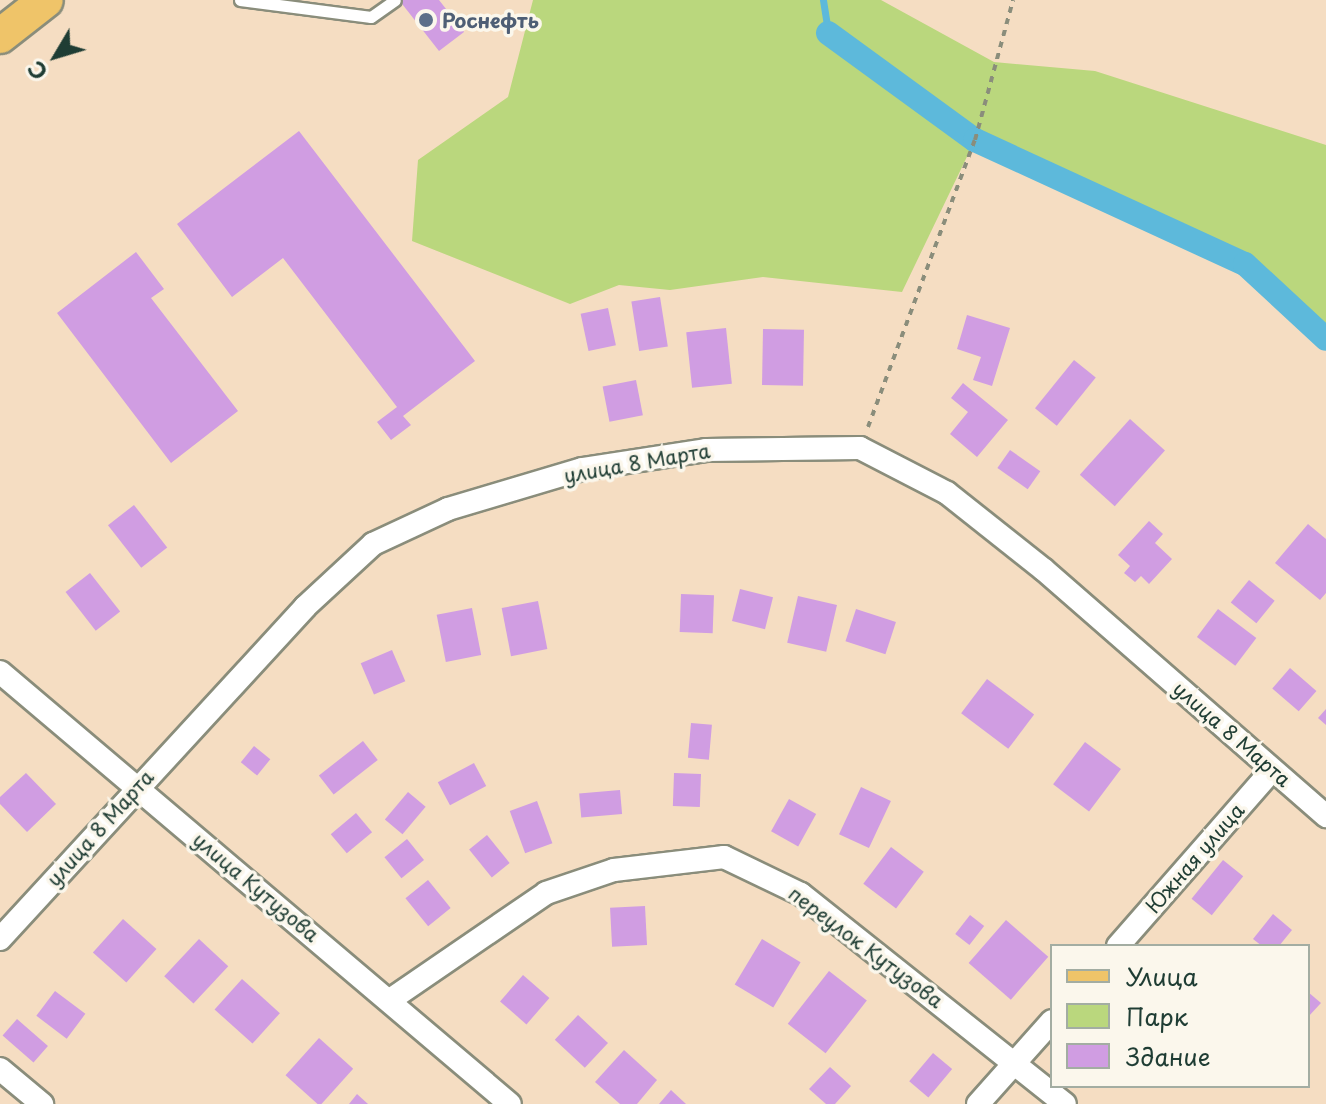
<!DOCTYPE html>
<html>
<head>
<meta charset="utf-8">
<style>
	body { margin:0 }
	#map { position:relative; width:1326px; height:1104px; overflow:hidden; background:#f5ddc2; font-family:"Playpen Sans",sans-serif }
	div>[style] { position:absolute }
	.green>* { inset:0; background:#bad77d }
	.stream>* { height:7px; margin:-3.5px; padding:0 3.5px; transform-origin:3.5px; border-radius:3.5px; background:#5db9db }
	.canal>* { height:24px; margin:-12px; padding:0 12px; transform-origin:12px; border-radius:12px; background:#5db9db }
	.building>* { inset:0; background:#d09de2; transform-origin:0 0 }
	.path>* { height:4px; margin-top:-2px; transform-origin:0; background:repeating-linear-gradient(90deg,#8a8d7b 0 6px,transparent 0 12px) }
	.roads { filter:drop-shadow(2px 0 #8a8d7b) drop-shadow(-2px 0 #8a8d7b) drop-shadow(0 2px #8a8d7b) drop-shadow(0 -2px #8a8d7b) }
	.lane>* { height:11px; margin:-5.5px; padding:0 5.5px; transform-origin:5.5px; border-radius:5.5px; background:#fff }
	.street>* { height:22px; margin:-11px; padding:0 11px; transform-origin:11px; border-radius:11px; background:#fff }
	.primary>* { height:34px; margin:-17px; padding:0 17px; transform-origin:17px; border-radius:17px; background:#efc469 }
	.dots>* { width:22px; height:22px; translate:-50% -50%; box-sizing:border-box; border:4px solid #fbf7ec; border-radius:50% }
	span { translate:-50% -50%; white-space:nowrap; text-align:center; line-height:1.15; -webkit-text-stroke:7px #fbf7ec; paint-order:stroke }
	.service-label { font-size:20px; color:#4e5e75; font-weight:700 }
	.left { translate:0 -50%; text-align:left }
	.street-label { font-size:20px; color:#1f3d34 }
	.legend { position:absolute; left:1050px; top:944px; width:260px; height:144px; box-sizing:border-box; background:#fbf7ec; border:2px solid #a3ada2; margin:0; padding:10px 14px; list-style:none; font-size:24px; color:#1f3d34 }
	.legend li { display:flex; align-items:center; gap:16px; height:40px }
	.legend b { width:40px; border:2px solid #a3ada2 }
	.north { position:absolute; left:16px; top:16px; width:80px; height:80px; -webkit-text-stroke:6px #fbf7ec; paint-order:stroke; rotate:232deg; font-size:22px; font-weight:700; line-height:32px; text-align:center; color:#1f3d34 }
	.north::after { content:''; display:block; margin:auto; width:28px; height:36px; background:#1f3d34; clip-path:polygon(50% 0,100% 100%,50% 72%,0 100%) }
</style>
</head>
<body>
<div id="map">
	<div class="green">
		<i style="clip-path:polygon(533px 0,881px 0,994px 62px,1095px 71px,1326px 145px,1326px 339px,1245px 264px,975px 140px,902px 292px,763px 277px,670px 290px,619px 285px,570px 304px,412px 241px,418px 160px,508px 97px)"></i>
	</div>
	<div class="stream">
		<i style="left:823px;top:0;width:33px;rotate:81deg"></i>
	</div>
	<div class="canal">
		<i style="left:828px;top:33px;width:182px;rotate:36.1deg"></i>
		<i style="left:975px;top:140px;width:297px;rotate:24.7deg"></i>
		<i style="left:1245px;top:264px;width:110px;rotate:42.8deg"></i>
	</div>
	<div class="building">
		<i style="clip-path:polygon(399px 0,439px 0,464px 32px,439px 51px)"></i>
		<i style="clip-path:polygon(299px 131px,475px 361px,403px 416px,411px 425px,391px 440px,377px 422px,397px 407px,283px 258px,232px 297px,177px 224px)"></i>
		<i style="clip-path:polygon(136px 252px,164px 289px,151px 298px,238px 411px,171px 463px,57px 313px)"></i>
		<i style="left:660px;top:297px;width:50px;height:29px;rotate:81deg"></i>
		<i style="left:608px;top:308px;width:38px;height:28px;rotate:78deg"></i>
		<i style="clip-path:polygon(967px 315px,1010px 328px,992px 386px,973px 380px,981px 357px,957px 349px)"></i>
		<i style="left:726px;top:328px;width:56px;height:40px;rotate:84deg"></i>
		<i style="left:763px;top:329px;width:41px;height:56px;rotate:1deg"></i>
		<i style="left:1074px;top:360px;width:28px;height:62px;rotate:39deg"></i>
		<i style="left:636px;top:380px;width:36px;height:34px;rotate:79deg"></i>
		<i style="clip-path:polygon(963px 383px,1008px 420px,977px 457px,950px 434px,968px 412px,951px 398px)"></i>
		<i style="left:1130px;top:419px;width:47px;height:75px;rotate:42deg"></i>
		<i style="left:1010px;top:450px;width:37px;height:22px;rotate:35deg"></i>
		<i style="left:134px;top:505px;width:54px;height:33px;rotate:52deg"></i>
		<i style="clip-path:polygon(1149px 521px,1163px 534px,1155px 543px,1172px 559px,1149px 584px,1141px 576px,1135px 582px,1124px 573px,1130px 566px,1118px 555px)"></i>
		<i style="clip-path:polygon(1308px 524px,1326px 539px,1326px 593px,1320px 600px,1275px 563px)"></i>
		<i style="left:90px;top:573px;width:49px;height:31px;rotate:52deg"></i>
		<i style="left:1249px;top:580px;width:33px;height:29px;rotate:39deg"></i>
		<i style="left:740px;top:589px;width:34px;height:33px;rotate:14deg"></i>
		<i style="left:681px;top:594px;width:33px;height:38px;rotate:2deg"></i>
		<i style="left:798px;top:596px;width:40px;height:48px;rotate:13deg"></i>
		<i style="left:538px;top:601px;width:49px;height:37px;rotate:79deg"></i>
		<i style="left:472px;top:608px;width:48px;height:36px;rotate:79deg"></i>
		<i style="left:856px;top:609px;width:42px;height:34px;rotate:18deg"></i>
		<i style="left:1218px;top:609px;width:48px;height:35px;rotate:37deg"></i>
		<i style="left:392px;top:650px;width:34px;height:34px;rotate:67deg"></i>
		<i style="left:1290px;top:668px;width:35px;height:27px;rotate:41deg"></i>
		<i style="left:987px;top:679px;width:59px;height:43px;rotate:37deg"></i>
		<i style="clip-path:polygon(1326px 709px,1326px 725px,1318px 718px)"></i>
		<i style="left:691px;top:723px;width:21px;height:35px;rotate:5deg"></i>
		<i style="left:363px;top:741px;width:24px;height:56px;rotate:52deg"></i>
		<i style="left:1085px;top:742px;width:45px;height:53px;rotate:37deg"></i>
		<i style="left:254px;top:746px;width:21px;height:21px;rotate:39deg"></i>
		<i style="left:474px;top:763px;width:26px;height:41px;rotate:62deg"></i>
		<i style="clip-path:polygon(26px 773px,56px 804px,27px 832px,0 804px,0 797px)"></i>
		<i style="left:674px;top:773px;width:27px;height:33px;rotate:2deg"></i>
		<i style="left:861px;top:787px;width:33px;height:52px;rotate:25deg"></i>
		<i style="left:620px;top:790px;width:24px;height:41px;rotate:85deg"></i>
		<i style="left:408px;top:792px;width:23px;height:36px;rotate:40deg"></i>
		<i style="left:789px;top:799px;width:31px;height:37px;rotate:29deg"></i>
		<i style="left:537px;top:801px;width:45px;height:29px;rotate:70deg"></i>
		<i style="left:356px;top:813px;width:25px;height:33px;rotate:50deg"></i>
		<i style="left:487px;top:835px;width:36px;height:23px;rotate:51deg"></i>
		<i style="left:407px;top:839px;width:27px;height:29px;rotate:51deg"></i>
		<i style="left:891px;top:847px;width:41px;height:46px;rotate:37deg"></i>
		<i style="left:1223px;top:860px;width:26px;height:50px;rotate:39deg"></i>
		<i style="left:428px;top:880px;width:36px;height:29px;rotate:51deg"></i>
		<i style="left:645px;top:906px;width:39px;height:35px;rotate:87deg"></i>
		<i style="clip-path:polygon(1273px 914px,1292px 930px,1279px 946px,1262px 946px,1253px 939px)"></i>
		<i style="left:970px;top:915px;width:18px;height:24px;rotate:38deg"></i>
		<i style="left:123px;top:919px;width:45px;height:45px;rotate:42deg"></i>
		<i style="left:1006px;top:920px;width:56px;height:57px;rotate:41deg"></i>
		<i style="left:199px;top:939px;width:40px;height:51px;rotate:43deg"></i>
		<i style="left:762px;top:939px;width:45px;height:53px;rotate:31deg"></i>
		<i style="left:829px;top:971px;width:48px;height:67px;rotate:38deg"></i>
		<i style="left:523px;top:975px;width:35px;height:35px;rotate:41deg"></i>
		<i style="left:242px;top:979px;width:51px;height:41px;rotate:42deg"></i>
		<i style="left:55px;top:991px;width:38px;height:31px;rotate:37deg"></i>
		<i style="clip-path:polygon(1308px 992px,1321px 1003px,1308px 1017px)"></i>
		<i style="left:578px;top:1015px;width:41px;height:34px;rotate:43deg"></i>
		<i style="left:17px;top:1019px;width:41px;height:22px;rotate:41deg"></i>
		<i style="left:319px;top:1038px;width:46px;height:50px;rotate:42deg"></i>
		<i style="clip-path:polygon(624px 1050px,657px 1080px,637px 1104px,620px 1104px,595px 1082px)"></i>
		<i style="left:933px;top:1053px;width:25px;height:37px;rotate:40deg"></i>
		<i style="clip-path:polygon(830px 1067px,851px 1086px,835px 1104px,826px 1104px,809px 1089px)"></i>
		<i style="clip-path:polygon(671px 1090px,686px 1104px,659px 1104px)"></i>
		<i style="clip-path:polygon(357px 1094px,368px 1104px,349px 1104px)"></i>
	</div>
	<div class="path">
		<i style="left:868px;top:427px;width:306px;rotate:-69.6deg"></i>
		<i style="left:975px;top:140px;width:145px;rotate:-74.8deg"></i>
	</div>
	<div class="roads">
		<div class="lane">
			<i style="left:240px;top:0;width:132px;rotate:7.4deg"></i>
			<i style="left:371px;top:17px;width:29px;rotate:-35deg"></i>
		</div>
		<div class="street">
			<i style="left:0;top:672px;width:668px;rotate:40.27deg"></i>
			<i style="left:0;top:939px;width:451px;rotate:-47.4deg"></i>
			<i style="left:305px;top:607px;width:93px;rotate:-42.8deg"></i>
			<i style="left:373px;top:544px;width:83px;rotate:-25deg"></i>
			<i style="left:448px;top:509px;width:140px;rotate:-16.6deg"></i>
			<i style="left:582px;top:469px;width:125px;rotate:-8.7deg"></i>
			<i style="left:706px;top:450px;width:154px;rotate:-0.7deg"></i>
			<i style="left:860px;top:448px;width:98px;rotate:27.3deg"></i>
			<i style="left:947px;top:493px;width:122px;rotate:38.4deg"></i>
			<i style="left:1043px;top:569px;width:376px;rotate:41.1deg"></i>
			<i style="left:1118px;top:946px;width:234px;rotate:-48.8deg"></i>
			<i style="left:390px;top:1000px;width:189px;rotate:-34.4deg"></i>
			<i style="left:546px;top:893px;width:72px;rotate:-18.7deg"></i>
			<i style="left:614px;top:870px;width:111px;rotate:-6.7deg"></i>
			<i style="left:724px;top:857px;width:85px;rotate:25.7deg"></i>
			<i style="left:801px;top:894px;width:337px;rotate:38.5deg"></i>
			<i style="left:0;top:1069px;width:55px;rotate:39.8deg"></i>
			<i style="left:978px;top:1104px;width:111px;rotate:-48.3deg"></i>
		</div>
		<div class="primary">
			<i style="left:0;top:36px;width:58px;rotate:-38deg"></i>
		</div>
	</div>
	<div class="dots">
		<i style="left:426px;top:20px;background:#5c6f8a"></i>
	</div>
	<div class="service-label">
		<span class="left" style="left:442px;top:20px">Роснефть</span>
	</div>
	<div class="street-label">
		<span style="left:637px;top:463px;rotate:-10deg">улица 8 Марта</span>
		<span style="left:1232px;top:734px;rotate:41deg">улица 8 Марта</span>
		<span style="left:100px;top:828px;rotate:-48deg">улица 8 Марта</span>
		<span style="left:1195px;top:858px;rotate:-49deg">Южная улица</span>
		<span style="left:256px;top:887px;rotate:40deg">улица Кутузова</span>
		<span style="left:866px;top:947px;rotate:37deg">переулок Кутузова</span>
	</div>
	<ul class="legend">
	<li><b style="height:10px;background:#efc469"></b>Улица</li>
	<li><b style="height:22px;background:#bad77d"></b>Парк</li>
	<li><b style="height:22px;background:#d09de2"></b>Здание</li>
	</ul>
	<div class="north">С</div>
</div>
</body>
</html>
